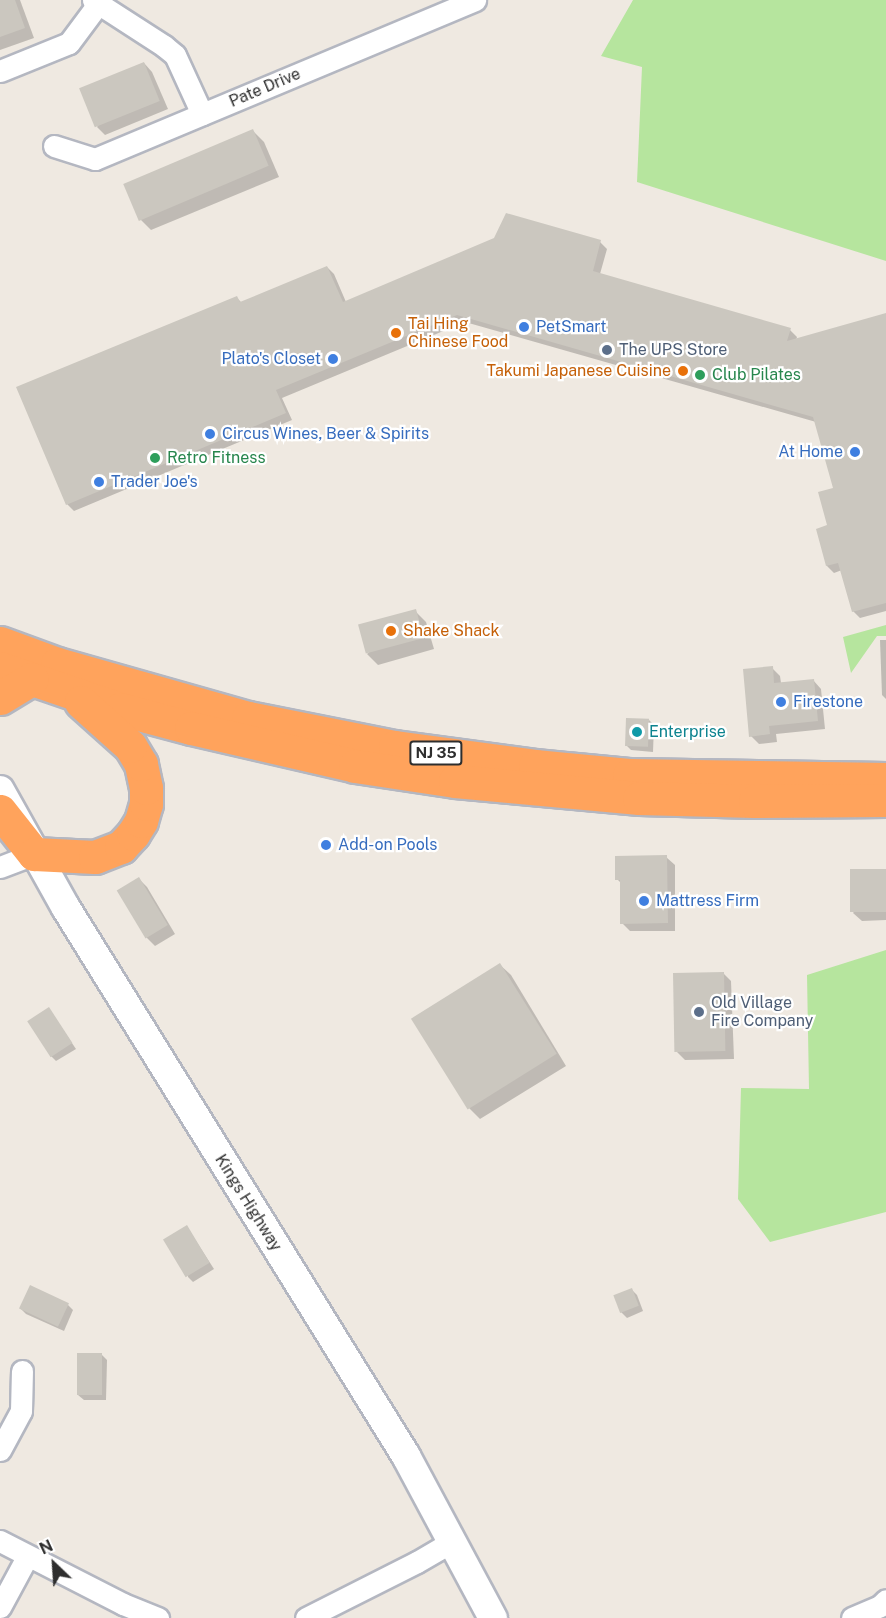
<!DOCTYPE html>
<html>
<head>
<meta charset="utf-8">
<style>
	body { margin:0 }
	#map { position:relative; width:886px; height:1618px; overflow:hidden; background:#efe9e1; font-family:"Public Sans",sans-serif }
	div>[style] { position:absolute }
	.green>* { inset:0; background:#b6e59e }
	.shadow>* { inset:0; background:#0003 }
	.building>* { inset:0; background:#cbc7bf; transform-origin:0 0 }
	.roads { filter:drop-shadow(2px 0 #b4b7c1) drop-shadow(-2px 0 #b4b7c1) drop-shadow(0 2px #b4b7c1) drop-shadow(0 -2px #b4b7c1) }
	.street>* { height:21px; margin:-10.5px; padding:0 10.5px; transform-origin:10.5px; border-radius:10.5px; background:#fff }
	.secondary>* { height:28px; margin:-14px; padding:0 14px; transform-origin:14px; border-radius:14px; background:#fff }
	.highway>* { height:33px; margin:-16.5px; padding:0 16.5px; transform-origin:16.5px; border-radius:16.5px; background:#ffa35c }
	.dots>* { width:16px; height:16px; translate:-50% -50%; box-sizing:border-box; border:3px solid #fff; border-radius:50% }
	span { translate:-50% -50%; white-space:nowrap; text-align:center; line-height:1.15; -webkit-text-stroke:4.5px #fff; paint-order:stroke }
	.shield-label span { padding:2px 4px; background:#fff; border:2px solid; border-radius:4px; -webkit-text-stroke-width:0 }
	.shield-label { font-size:15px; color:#2e2e2e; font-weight:700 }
	.street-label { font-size:16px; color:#2e2e2e }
	.food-label { font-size:16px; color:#c56008 }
	.left { translate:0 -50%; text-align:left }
	.right { translate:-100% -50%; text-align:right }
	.shop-label { font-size:16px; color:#366cbe }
	.service-label { font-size:16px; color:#4e5e75 }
	.leisure-label { font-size:16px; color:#27864d }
	.culture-label { font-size:16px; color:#0d838f }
	.north { position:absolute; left:24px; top:1534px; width:60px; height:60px; -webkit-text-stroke:4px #fff; paint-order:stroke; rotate:335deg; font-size:16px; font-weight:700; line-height:24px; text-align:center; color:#2e2e2e }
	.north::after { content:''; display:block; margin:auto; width:21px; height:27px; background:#2e2e2e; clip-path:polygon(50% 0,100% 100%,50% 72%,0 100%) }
</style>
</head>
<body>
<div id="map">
	<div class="green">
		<i style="clip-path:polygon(633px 0,886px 0,886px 261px,637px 182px,642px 67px,601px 56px)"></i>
		<i style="clip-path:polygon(886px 625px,886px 636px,877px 636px,851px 673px,843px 637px)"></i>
		<i style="clip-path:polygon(886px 950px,886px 1212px,770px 1242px,738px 1199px,741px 1088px,809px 1089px,807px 975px)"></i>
	</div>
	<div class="shadow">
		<i style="clip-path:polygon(0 0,20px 0,34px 38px,0 50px)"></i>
		<i style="clip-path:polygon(144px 63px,152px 72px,168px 109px,105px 135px,97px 127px)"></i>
		<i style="clip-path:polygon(253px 131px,264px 142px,279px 177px,151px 230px,140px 219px)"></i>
		<i style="clip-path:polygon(600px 242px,607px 249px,600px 274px,790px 330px,797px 337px,796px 340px,886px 314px,886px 611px,860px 618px,853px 611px,842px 570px,834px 573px,827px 566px,817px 530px,829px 526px,835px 489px,816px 422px,465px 322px,282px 398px,292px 420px,74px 511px,67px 504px,236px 297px,242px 303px,327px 267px,334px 274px,346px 302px)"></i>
		<i style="clip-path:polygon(415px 611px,426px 622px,434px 649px,378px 665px,367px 654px)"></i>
		<i style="clip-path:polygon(880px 640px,886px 640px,886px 699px,882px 695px)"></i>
		<i style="clip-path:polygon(772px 668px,780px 676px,781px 683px,813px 680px,821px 689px,825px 729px,776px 734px,777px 742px,759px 744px,751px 736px)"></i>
		<i style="clip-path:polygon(649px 720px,654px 725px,653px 752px,631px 750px,626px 745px)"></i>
		<i style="clip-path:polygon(666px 857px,675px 865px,675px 931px,630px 931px,622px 923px,622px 884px,617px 879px)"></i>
		<i style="clip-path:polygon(886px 871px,886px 920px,862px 921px,853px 913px)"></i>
		<i style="clip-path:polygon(139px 879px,147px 887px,175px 934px,155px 946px,147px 938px)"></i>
		<i style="clip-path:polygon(500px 965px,511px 975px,566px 1066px,480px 1119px,469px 1108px)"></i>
		<i style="clip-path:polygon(723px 973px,731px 981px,734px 1059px,685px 1060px,677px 1052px)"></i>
		<i style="clip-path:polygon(49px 1009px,76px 1049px,56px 1061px,51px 1056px)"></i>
		<i style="clip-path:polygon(187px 1227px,214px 1269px,193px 1282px,188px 1277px)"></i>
		<i style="clip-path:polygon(632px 1290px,637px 1295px,643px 1311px,627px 1318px,621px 1312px)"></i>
		<i style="clip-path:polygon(68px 1305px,73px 1310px,64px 1331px,26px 1314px,21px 1309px)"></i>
		<i style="clip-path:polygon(101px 1354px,107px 1360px,106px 1400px,84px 1400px,78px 1395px)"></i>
	</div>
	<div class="building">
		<i style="clip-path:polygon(0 0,15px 0,25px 28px,0 37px)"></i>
		<i style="left:144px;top:62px;width:42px;height:70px;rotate:68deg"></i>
		<i style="left:253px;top:129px;width:40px;height:141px;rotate:67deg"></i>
		<i style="clip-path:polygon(506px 213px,601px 240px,593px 271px,791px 328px,787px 341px,886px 313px,886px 603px,852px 612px,838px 563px,826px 566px,816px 529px,827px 525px,818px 492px,833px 488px,813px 417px,457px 315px,276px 390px,286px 413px,66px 505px,16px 387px,237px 296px,240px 302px,327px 266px,343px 302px,494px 238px)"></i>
		<i style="left:416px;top:609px;width:30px;height:60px;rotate:75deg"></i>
		<i style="clip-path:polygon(773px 666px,774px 683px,814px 679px,818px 721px,769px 726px,770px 734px,749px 737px,743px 669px)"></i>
		<i style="left:626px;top:718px;width:23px;height:28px;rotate:2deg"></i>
		<i style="clip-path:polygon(667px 855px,668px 923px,620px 924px,620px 880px,615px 880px,615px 856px)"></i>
		<i style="left:886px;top:869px;width:43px;height:36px;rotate:90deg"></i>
		<i style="left:139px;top:877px;width:56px;height:26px;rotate:59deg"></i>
		<i style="left:500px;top:963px;width:107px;height:105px;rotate:58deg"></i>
		<i style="left:724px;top:972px;width:79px;height:51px;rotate:89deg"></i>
		<i style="left:49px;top:1007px;width:43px;height:26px;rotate:57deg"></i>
		<i style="left:187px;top:1225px;width:44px;height:28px;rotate:59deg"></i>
		<i style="left:30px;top:1285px;width:43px;height:26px;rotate:25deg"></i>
		<i style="left:632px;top:1288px;width:19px;height:20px;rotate:69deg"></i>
		<i style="left:77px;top:1353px;width:25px;height:42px"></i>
	</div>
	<div class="roads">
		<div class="street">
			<i style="left:93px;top:0;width:85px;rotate:32.9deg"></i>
			<i style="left:164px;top:46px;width:14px;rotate:39deg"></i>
			<i style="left:175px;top:55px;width:65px;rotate:65.4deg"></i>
			<i style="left:0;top:71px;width:74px;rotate:-22.1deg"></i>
			<i style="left:69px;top:43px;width:49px;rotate:-53.4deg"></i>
			<i style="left:54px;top:146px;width:43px;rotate:17.6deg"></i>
			<i style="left:95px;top:159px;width:412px;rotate:-22.7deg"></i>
			<i style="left:0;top:867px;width:36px;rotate:-21deg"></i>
			<i style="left:0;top:1450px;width:44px;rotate:-61.7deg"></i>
			<i style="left:21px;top:1411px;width:40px;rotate:-88.6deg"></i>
			<i style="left:0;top:1541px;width:138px;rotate:27.1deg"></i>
			<i style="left:123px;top:1604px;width:38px;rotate:22deg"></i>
			<i style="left:0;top:1607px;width:57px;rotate:-61.6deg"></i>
			<i style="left:306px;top:1618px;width:124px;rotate:-26.8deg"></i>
			<i style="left:417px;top:1562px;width:42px;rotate:-30.3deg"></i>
			<i style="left:852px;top:1618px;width:30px;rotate:-23deg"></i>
			<i style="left:880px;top:1606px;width:8px;rotate:-45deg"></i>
		</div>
		<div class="secondary">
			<i style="left:0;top:790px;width:135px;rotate:60.8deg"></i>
			<i style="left:66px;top:908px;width:645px;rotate:58.18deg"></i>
			<i style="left:406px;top:1456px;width:184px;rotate:61.8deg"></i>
		</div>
		<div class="highway">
			<i style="left:0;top:643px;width:61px;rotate:20.2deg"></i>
			<i style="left:57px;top:664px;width:198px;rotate:15.8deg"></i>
			<i style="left:248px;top:718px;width:150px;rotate:11.2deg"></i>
			<i style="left:395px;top:747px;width:141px;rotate:7.7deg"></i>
			<i style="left:535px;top:766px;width:94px;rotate:5.5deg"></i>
			<i style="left:629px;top:775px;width:257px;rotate:0.9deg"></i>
			<i style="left:0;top:668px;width:127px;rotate:18.9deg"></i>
			<i style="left:120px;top:709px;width:73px;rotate:15deg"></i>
			<i style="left:191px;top:728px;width:168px;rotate:13deg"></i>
			<i style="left:355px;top:766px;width:101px;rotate:8.5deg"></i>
			<i style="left:455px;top:781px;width:185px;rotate:5.3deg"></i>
			<i style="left:639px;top:798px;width:116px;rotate:1.5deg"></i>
			<i style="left:755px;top:801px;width:131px;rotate:-0.4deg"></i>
			<i style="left:0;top:698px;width:37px;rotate:-31deg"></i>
			<i style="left:0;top:811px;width:55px;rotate:51.7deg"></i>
			<i style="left:34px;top:854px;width:61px;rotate:2.8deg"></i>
			<i style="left:95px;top:857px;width:28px;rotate:-21deg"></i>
			<i style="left:121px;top:847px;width:18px;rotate:-47deg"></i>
			<i style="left:133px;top:834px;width:15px;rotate:-58deg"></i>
			<i style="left:141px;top:821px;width:18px;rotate:-74deg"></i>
			<i style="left:146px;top:804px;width:16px;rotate:-90deg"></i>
			<i style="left:146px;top:788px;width:25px;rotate:-102deg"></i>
			<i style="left:141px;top:764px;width:21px;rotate:-121deg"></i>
			<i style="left:130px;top:746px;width:66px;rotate:-138.1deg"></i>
		</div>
	</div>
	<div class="dots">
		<i style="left:524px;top:327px;background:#3f7fe0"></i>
		<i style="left:396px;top:333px;background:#e8710a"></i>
		<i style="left:607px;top:350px;background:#5c6f8a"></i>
		<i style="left:333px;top:359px;background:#3f7fe0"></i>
		<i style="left:683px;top:371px;background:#e8710a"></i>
		<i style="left:700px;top:375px;background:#2e9e5b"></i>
		<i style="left:210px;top:434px;background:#3f7fe0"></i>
		<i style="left:855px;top:452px;background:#3f7fe0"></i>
		<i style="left:155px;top:458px;background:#2e9e5b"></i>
		<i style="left:99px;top:482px;background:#3f7fe0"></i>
		<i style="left:391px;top:631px;background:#e8710a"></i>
		<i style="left:781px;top:702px;background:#3f7fe0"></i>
		<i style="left:637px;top:732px;background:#0f9aa8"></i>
		<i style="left:326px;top:845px;background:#3f7fe0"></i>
		<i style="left:644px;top:901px;background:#3f7fe0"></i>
		<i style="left:699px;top:1012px;background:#5c6f8a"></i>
	</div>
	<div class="shield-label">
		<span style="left:436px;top:753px">NJ 35</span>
	</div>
	<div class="street-label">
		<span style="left:265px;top:88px;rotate:-23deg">Pate Drive</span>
		<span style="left:248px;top:1203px;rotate:58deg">Kings Highway</span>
	</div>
	<div class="food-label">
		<span class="left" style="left:408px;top:333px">Tai Hing<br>Chinese Food</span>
		<span class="right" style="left:671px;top:371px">Takumi Japanese Cuisine</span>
		<span class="left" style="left:403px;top:631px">Shake Shack</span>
	</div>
	<div class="shop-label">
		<span class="left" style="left:536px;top:327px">PetSmart</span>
		<span class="right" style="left:321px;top:359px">Plato's Closet</span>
		<span class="left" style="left:222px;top:434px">Circus Wines, Beer &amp; Spirits</span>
		<span class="right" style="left:843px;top:452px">At Home</span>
		<span class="left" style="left:111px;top:482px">Trader Joe's</span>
		<span class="left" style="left:793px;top:702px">Firestone</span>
		<span class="left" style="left:338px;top:845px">Add-on Pools</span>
		<span class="left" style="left:656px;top:901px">Mattress Firm</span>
	</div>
	<div class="service-label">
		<span class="left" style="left:619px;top:350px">The UPS Store</span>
		<span class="left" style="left:711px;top:1012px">Old Village<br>Fire Company</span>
	</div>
	<div class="leisure-label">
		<span class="left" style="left:712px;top:375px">Club Pilates</span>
		<span class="left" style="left:167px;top:458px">Retro Fitness</span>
	</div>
	<div class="culture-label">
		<span class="left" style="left:649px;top:732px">Enterprise</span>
	</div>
	<div class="north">N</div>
</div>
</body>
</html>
